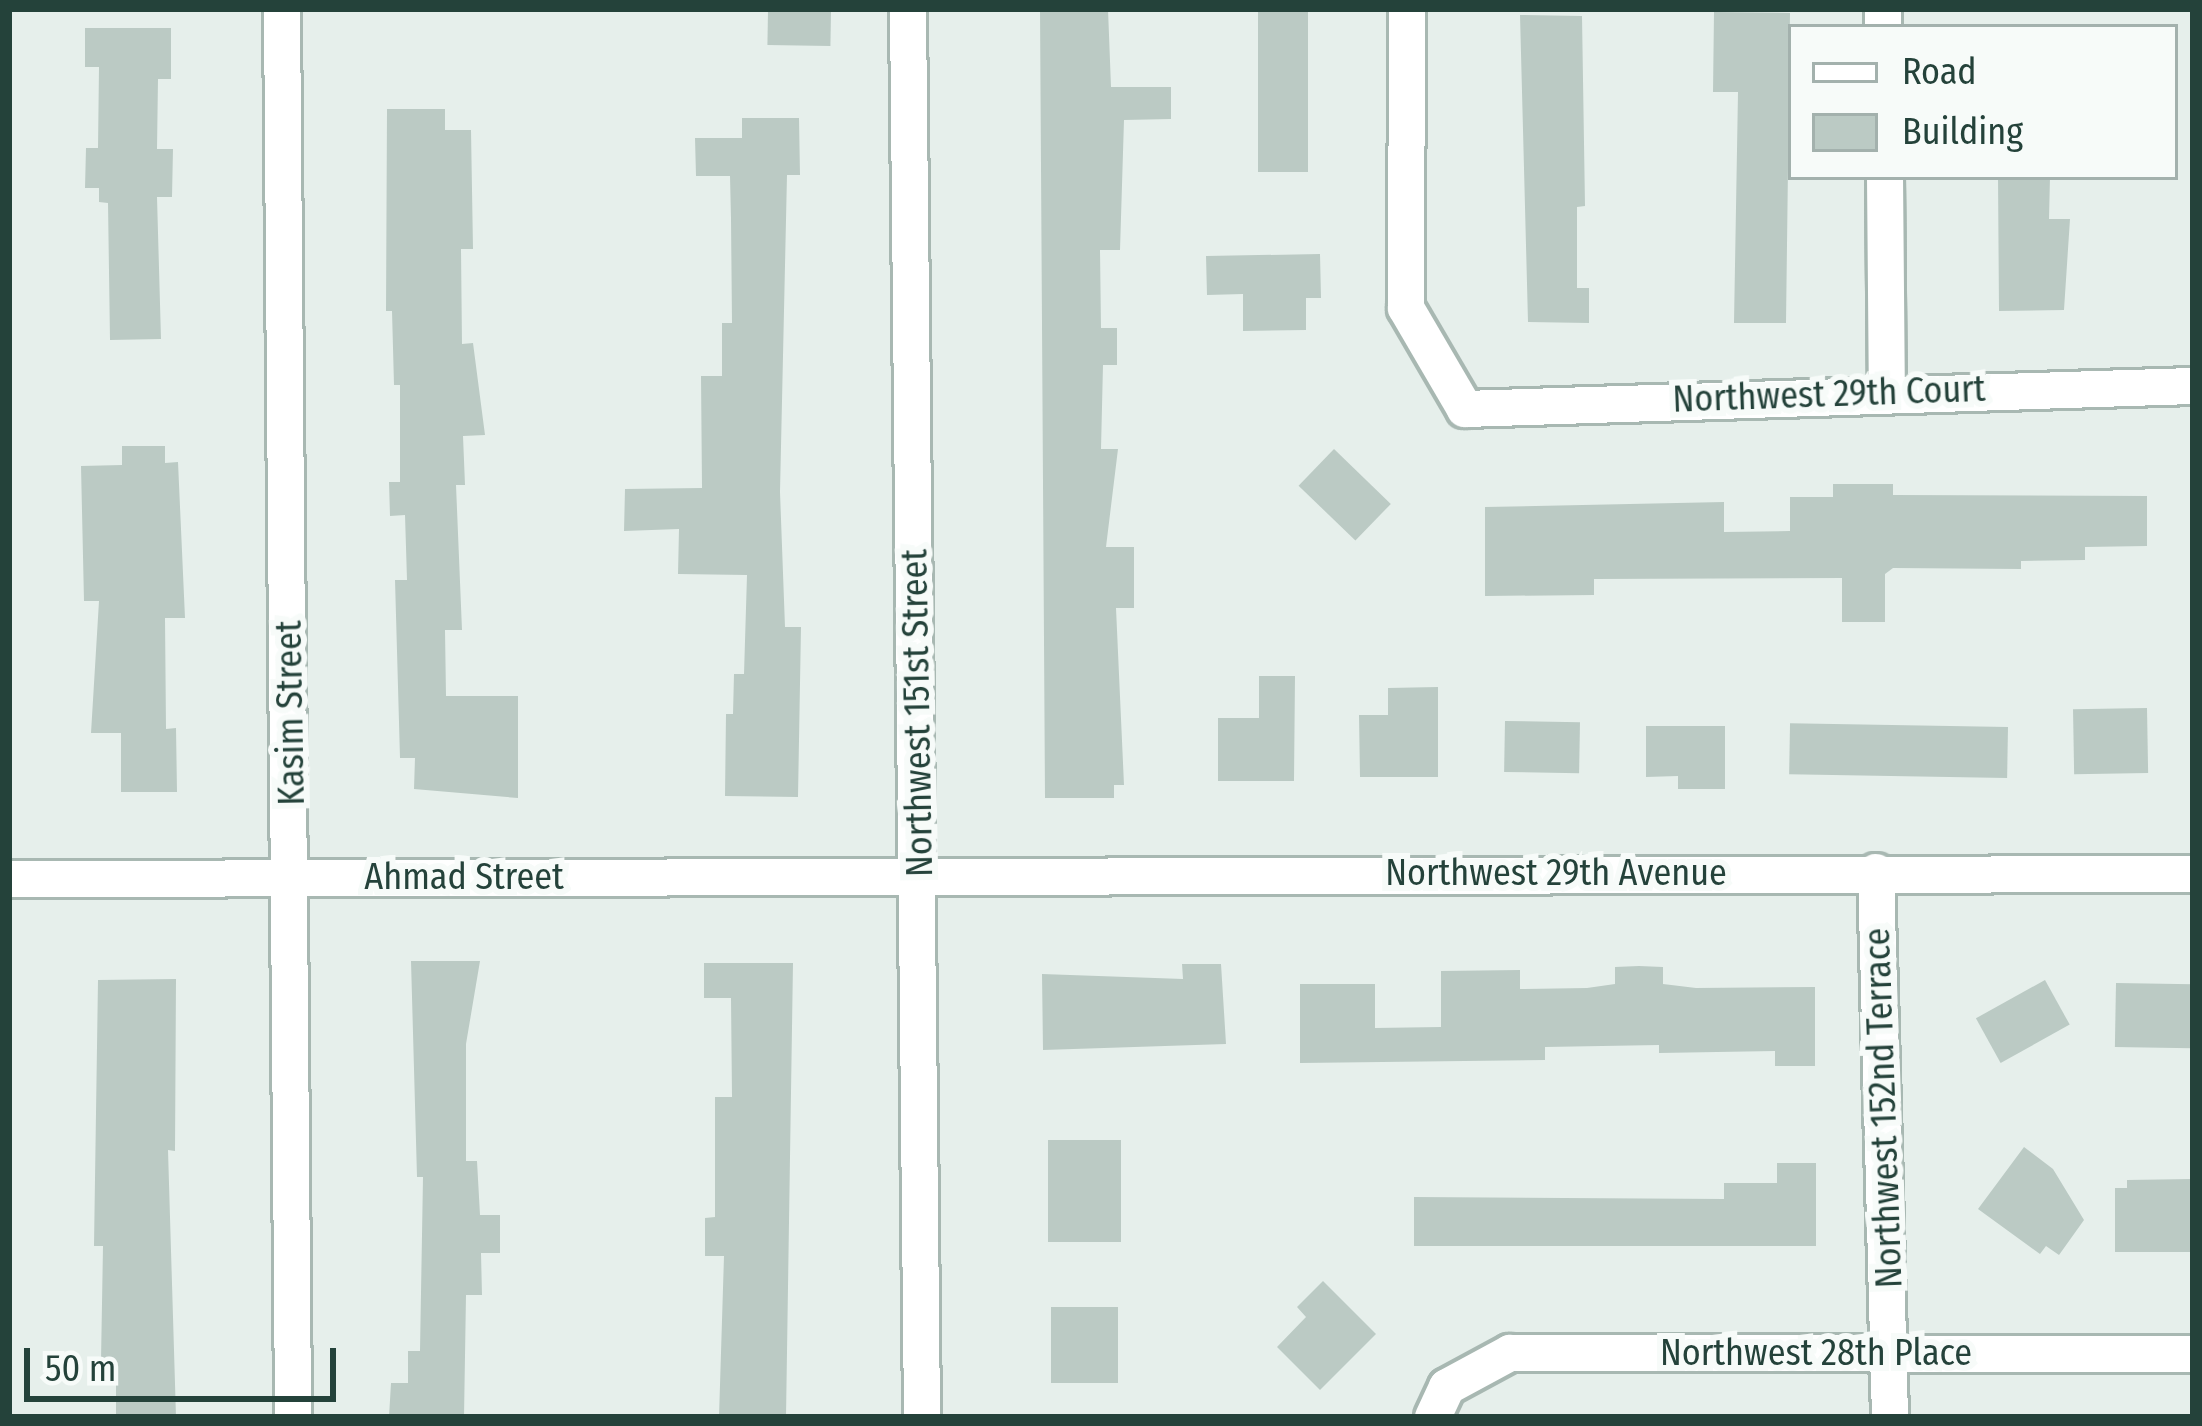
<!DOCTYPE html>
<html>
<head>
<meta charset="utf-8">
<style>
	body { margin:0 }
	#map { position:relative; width:2202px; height:1426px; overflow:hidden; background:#e6efeb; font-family:"Fira Sans Condensed",sans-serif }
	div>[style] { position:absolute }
	.building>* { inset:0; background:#bbcac4; transform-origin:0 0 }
	.roads { filter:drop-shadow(3px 0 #a8b8b2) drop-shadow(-3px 0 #a8b8b2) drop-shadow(0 3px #a8b8b2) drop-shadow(0 -3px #a8b8b2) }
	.minor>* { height:36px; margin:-18px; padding:0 18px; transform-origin:18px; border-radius:18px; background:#fff }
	span { translate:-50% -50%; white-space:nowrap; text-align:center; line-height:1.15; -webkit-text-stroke:12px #f7fbf9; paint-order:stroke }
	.street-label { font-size:36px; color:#24423a }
	.frame { position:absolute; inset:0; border:12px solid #24423a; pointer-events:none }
	.legend { position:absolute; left:1788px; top:24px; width:390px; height:156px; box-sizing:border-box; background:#f7fbf9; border:3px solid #a3b1ad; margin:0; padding:15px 21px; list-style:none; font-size:36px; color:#24423a }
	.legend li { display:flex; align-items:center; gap:24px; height:60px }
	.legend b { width:60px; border:3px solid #a3b1ad }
	.scale { position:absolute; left:24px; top:1348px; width:312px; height:54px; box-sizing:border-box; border:6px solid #24423a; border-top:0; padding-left:15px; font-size:36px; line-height:42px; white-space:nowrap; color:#24423a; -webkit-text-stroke:9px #f7fbf9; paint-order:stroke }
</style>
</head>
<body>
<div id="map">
	<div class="building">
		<i style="clip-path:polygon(1040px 9px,1108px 9px,1111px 87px,1171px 87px,1171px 119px,1124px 120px,1120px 250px,1100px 250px,1101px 328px,1117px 328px,1117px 365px,1103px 365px,1101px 449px,1118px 449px,1106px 547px,1134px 547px,1134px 608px,1116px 608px,1124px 785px,1114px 785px,1114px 798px,1045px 798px)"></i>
		<i style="left:1258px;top:9px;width:50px;height:163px"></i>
		<i style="left:768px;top:11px;width:63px;height:34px;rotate:1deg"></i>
		<i style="clip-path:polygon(1714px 12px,1790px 13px,1786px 323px,1734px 323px,1738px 92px,1713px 92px)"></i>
		<i style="clip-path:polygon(1520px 15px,1582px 16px,1585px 206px,1577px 207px,1577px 288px,1589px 288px,1589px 323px,1528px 322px)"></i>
		<i style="clip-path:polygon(85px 28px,171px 28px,171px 79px,158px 79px,157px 149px,173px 149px,172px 197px,157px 197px,161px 339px,110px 340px,108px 203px,99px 202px,99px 188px,85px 188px,86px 148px,98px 148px,99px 67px,85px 67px)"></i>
		<i style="clip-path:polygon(387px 109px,445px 109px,445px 130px,471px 130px,473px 249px,461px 249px,462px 344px,473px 343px,485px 435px,463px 436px,465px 485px,456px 485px,462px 630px,445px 630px,446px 696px,518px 696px,518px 798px,414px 789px,415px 758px,400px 758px,395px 580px,407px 580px,405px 515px,390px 516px,389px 482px,400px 482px,400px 385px,394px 385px,392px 311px,386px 311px)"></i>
		<i style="clip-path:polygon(742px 118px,799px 118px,800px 175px,787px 175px,780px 492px,785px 627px,801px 627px,798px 797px,725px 796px,726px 714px,733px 714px,734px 674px,744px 674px,747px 575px,678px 574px,679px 529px,624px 531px,625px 489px,702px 488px,701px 376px,722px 376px,722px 323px,732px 323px,731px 219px,730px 176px,696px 176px,695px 138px,742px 138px)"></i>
		<i style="clip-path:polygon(1998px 177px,2050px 177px,2049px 219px,2070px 219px,2064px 310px,1999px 311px)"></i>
		<i style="clip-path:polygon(1320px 254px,1321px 298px,1306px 298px,1306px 330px,1243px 331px,1243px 294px,1207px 295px,1206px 256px)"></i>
		<i style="clip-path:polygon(122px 446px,165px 446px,165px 463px,178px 462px,185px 618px,165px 618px,166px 729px,176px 728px,177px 792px,121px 792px,121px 733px,91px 733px,99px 601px,84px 601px,81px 466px,122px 465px)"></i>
		<i style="left:1334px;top:449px;width:79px;height:51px;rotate:44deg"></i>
		<i style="clip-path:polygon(1833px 484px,1893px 484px,1893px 495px,2147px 496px,2147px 546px,2085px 547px,2085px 560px,2021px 561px,2021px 569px,1893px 568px,1885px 574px,1885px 622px,1842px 622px,1842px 578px,1594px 579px,1594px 595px,1485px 596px,1485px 507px,1724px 502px,1724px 532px,1790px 531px,1790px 497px,1833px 497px)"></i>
		<i style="clip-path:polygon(1259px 676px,1295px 676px,1294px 781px,1218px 781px,1218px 718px,1259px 718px)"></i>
		<i style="clip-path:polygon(1438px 687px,1438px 777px,1360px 777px,1359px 715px,1388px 715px,1388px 688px)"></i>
		<i style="left:2147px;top:708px;width:65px;height:74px;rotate:89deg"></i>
		<i style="left:1505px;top:721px;width:75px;height:51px;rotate:1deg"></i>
		<i style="clip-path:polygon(1646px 726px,1725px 726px,1725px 789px,1678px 789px,1678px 776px,1646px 777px)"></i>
		<i style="left:2008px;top:727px;width:51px;height:218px;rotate:91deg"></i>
		<i style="clip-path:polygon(411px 961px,480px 961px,466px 1044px,466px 1161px,477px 1161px,480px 1215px,500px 1215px,500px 1253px,481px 1253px,482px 1295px,466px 1295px,464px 1417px,389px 1417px,391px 1383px,408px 1383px,408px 1351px,420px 1351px,423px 1177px,417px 1177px)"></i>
		<i style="clip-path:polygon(704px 963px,793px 963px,786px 1417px,719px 1417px,724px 1256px,705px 1256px,705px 1218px,715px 1217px,715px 1097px,732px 1097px,731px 998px,704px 998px)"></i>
		<i style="clip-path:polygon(1182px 964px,1221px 964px,1226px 1044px,1043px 1050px,1042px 974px,1183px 979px)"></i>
		<i style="clip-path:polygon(1639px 966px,1663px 967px,1663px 984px,1696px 988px,1815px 987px,1815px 1066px,1775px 1066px,1775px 1051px,1659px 1053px,1659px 1045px,1545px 1047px,1545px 1060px,1300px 1063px,1300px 984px,1375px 984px,1375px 1028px,1441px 1027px,1441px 971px,1520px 970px,1520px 989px,1587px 988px,1615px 984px,1615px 967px)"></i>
		<i style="clip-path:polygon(176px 979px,175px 1151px,168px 1150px,176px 1417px,116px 1417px,116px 1361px,101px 1361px,103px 1246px,94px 1246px,98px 980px)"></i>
		<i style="left:2045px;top:980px;width:51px;height:79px;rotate:61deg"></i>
		<i style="left:2116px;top:983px;width:77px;height:64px;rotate:1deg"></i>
		<i style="left:1048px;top:1140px;width:73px;height:102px"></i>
		<i style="clip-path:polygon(2024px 1147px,2053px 1169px,2084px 1220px,2059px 1255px,2046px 1246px,2040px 1254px,1978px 1209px)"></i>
		<i style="clip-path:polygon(1777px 1163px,1816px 1163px,1816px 1246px,1414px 1246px,1414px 1197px,1724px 1199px,1724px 1183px,1777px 1183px)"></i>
		<i style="clip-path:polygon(2193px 1179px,2193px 1252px,2115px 1252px,2115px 1188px,2127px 1188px,2127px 1180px)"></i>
		<i style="clip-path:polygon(1323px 1281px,1376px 1334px,1320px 1390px,1277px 1347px,1306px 1317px,1297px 1307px)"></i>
		<i style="left:1051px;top:1307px;width:67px;height:76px"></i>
	</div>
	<div class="roads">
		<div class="minor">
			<i style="left:282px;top:9px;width:1408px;rotate:89.55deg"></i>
			<i style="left:908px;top:9px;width:1408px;rotate:89.43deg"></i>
			<i style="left:1407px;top:9px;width:299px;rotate:90.2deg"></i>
			<i style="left:1406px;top:308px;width:117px;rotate:59.7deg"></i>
			<i style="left:1465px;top:409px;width:728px;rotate:-1.81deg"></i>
			<i style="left:1883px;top:9px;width:18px;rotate:90deg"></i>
			<i style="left:1885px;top:177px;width:213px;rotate:89.5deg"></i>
			<i style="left:1876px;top:872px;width:545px;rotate:88.53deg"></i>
			<i style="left:9px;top:879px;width:2184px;rotate:-0.13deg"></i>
			<i style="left:1433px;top:1417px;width:33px;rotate:-65deg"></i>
			<i style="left:1447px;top:1387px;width:72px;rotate:-28.4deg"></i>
			<i style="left:1510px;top:1353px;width:683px;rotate:0.08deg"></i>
		</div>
	</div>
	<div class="street-label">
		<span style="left:1829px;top:395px;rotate:-2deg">Northwest 29th Court</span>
		<span style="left:291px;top:713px;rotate:-91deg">Kasim Street</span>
		<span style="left:918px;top:713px;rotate:-91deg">Northwest 151st Street</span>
		<span style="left:1556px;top:874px">Northwest 29th Avenue</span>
		<span style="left:464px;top:878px">Ahmad Street</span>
		<span style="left:1884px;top:1108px;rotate:-92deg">Northwest 152nd Terrace</span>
		<span style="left:1816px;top:1354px">Northwest 28th Place</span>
	</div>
	<div class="frame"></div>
	<ul class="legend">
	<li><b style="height:15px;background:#fff"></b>Road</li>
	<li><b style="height:33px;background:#bbcac4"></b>Building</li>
	</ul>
	<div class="scale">50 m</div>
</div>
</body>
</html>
